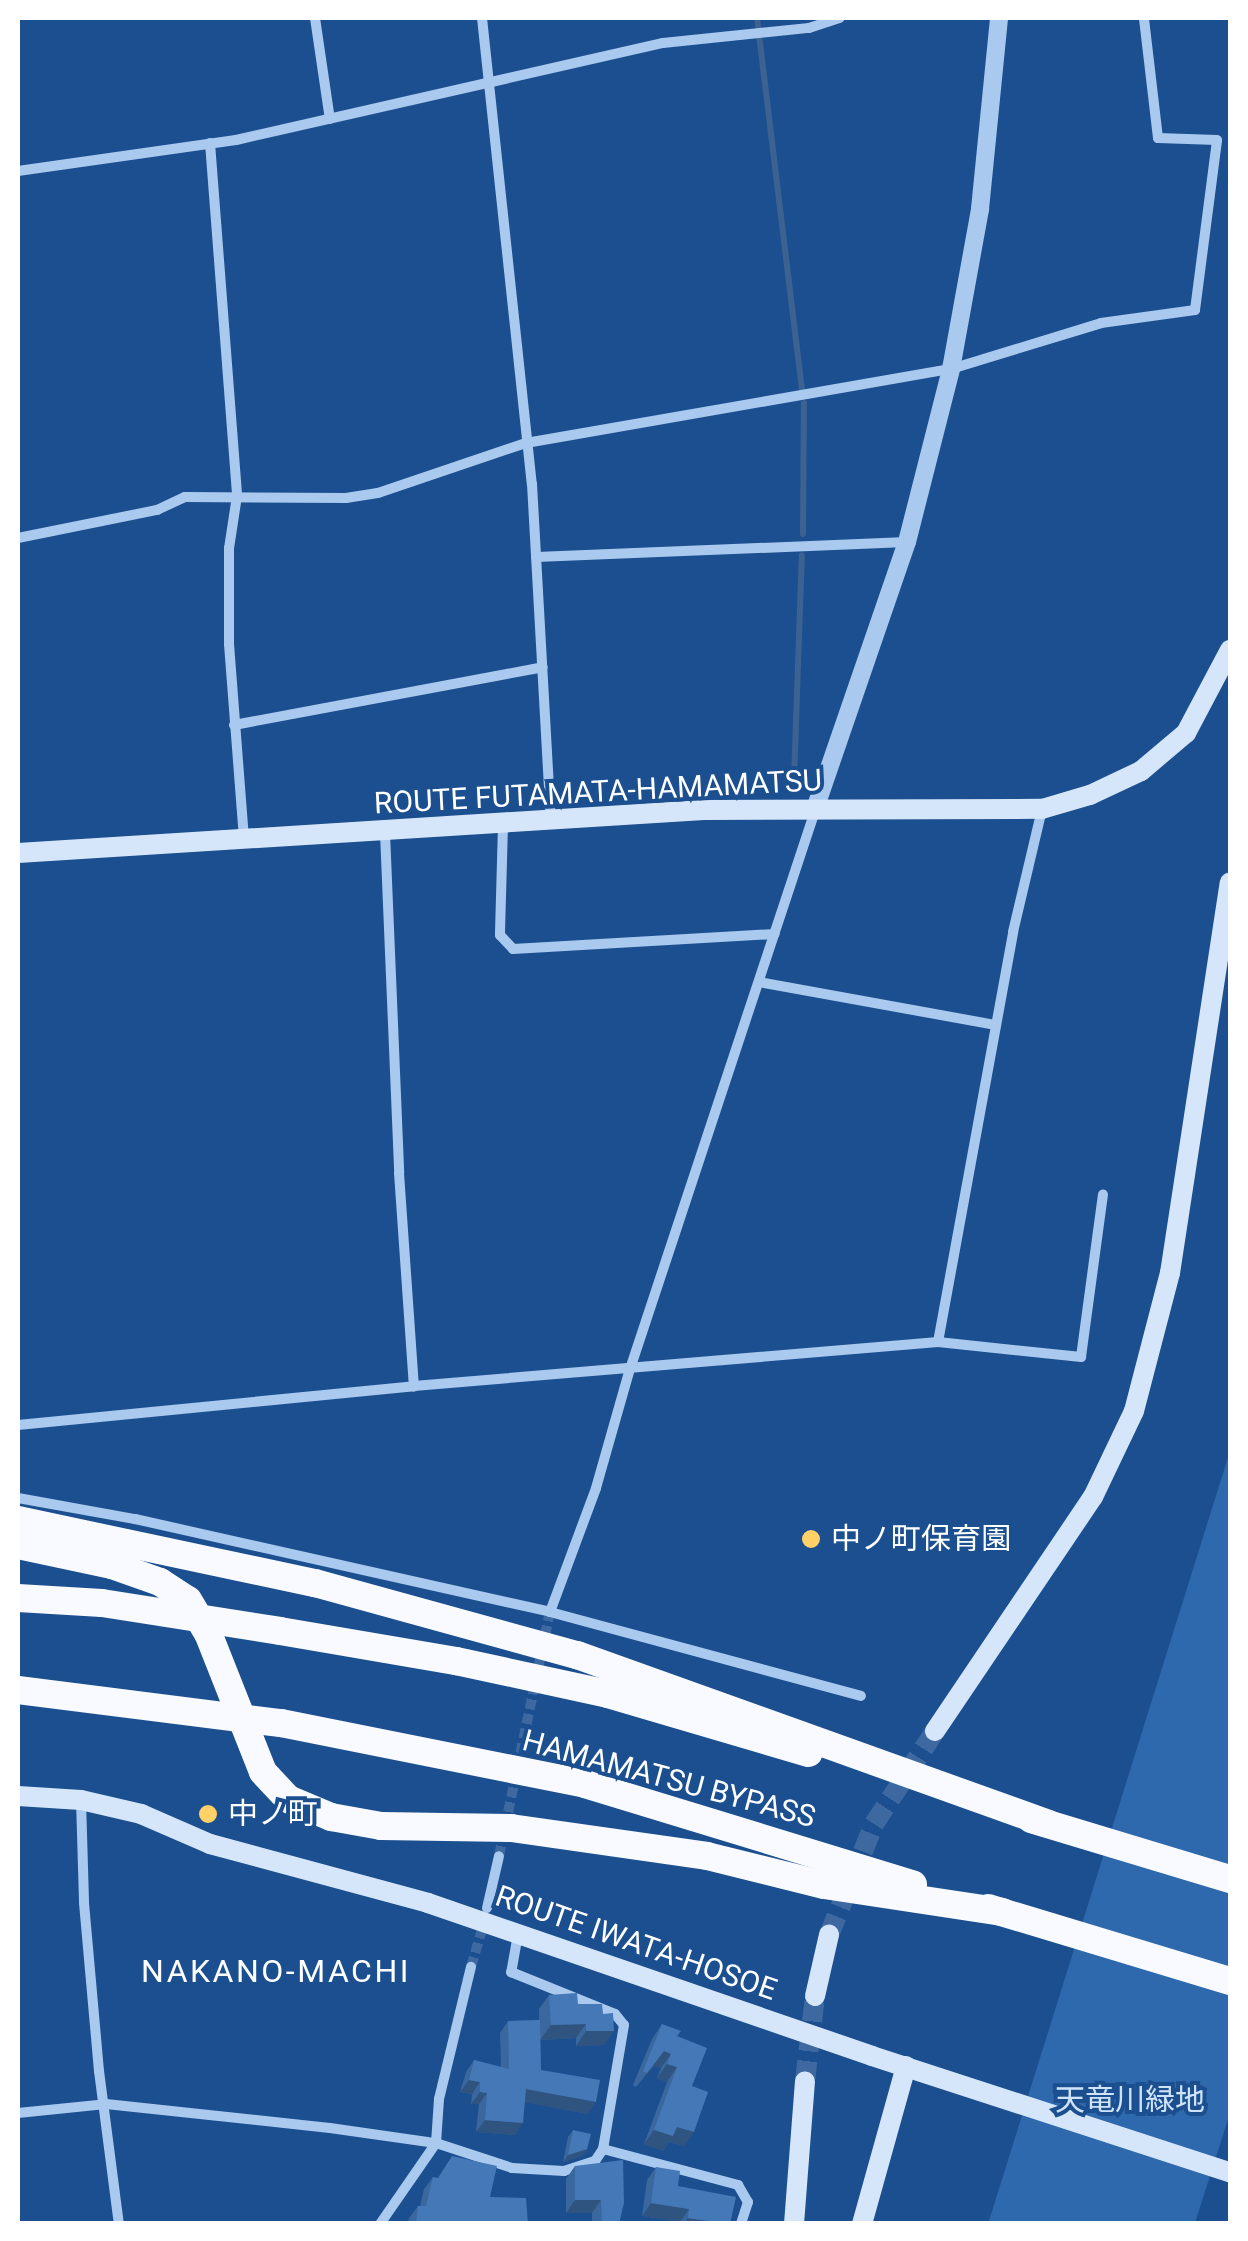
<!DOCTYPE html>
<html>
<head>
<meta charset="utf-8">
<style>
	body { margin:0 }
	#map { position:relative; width:1248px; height:2241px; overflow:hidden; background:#1b4f8f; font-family:Roboto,"Noto Sans JP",sans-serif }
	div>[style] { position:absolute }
	.green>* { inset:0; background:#2e69ad }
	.stream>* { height:6px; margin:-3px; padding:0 3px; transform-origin:3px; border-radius:3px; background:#3c6290 }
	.minor-tunnel>* { height:10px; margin-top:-5px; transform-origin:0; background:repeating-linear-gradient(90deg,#3d69a0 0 10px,transparent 0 15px) }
	.secondary-tunnel>* { height:20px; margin-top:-10px; transform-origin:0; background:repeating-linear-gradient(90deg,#3d69a0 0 20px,transparent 0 30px) }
	.minor>* { height:10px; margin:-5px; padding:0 5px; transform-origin:5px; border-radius:5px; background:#a9c9ee }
	.tertiary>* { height:18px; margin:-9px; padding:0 9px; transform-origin:9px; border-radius:9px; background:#a9c9ee }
	.secondary>* { height:20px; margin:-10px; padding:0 10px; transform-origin:10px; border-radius:10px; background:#d6e6fa }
	.trunk>* { height:28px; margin:-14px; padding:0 14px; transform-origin:14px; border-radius:14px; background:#f8faff }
	.trunk-bridge>* { height:28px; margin:-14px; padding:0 14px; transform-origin:14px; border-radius:14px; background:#f8faff }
	.wall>* { inset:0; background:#3a679d }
	.shaded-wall>* { inset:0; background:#305480 }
	.building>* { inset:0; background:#4478b7 }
	.dots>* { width:28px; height:28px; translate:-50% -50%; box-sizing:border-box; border:5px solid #1b4f8f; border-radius:50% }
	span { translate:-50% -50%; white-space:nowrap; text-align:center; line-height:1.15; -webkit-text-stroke:8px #1b4f8f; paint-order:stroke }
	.street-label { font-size:30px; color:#fff }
	.poi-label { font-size:30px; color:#fff }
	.left { translate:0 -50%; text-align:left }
	.park-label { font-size:30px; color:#cfe3fa }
	.neighbourhood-label { font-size:32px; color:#fff; letter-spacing:2.5px }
	.frame { position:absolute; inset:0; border:20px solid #fff; pointer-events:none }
</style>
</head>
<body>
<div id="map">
	<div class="green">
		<i style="clip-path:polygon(1230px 1451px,1230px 2113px,1195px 2223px,988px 2224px)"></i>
	</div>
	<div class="stream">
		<i style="left:757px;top:18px;width:375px;rotate:83.1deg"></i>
		<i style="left:803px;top:534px;width:131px;rotate:-89.6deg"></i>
		<i style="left:794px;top:780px;width:225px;rotate:-88deg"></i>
	</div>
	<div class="minor-tunnel">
		<i style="left:499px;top:1856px;width:249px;rotate:-78.2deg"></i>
		<i style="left:471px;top:1967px;width:50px;rotate:-73.7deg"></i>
	</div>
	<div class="secondary-tunnel">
		<i style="left:829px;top:1935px;width:120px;rotate:-67.9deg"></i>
		<i style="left:874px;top:1824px;width:111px;rotate:-56.7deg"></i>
		<i style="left:805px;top:2081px;width:86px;rotate:-83.3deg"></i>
	</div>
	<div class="minor">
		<i style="left:315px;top:18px;width:102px;rotate:81.6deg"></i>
		<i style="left:482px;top:18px;width:469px;rotate:83.9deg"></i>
		<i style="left:532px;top:484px;width:339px;rotate:86.8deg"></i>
		<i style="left:210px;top:143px;width:354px;rotate:85.6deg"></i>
		<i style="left:237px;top:496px;width:53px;rotate:98.7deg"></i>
		<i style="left:229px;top:548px;width:96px;rotate:90deg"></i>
		<i style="left:229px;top:644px;width:198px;rotate:85.6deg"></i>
		<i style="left:18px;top:171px;width:220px;rotate:-8.1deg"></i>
		<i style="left:236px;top:140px;width:438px;rotate:-12.8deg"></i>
		<i style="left:663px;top:43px;width:147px;rotate:-5.9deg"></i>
		<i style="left:809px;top:28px;width:32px;rotate:-18deg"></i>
		<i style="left:18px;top:538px;width:142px;rotate:-11.4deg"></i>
		<i style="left:157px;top:510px;width:31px;rotate:-25deg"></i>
		<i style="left:185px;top:497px;width:161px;rotate:0.4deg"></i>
		<i style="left:346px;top:498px;width:32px;rotate:-9deg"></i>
		<i style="left:378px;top:493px;width:156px;rotate:-18.7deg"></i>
		<i style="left:526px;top:443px;width:431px;rotate:-9.9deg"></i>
		<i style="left:951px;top:369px;width:157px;rotate:-17deg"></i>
		<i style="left:1101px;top:323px;width:95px;rotate:-7.9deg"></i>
		<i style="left:1195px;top:310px;width:171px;rotate:-82.6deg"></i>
		<i style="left:1217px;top:140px;width:59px;rotate:-178.1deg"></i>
		<i style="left:1158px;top:138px;width:121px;rotate:-96.7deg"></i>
		<i style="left:536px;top:557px;width:371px;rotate:-2.3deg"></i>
		<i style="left:234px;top:725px;width:314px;rotate:-10.6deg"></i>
		<i style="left:503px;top:825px;width:110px;rotate:91.6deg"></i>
		<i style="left:500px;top:935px;width:19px;rotate:47deg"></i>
		<i style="left:513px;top:949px;width:262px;rotate:-3.3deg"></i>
		<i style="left:385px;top:833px;width:340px;rotate:87.6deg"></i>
		<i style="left:399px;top:1173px;width:214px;rotate:86deg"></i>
		<i style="left:414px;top:1386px;width:526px;rotate:-4.8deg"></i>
		<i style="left:938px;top:1342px;width:144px;rotate:6deg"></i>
		<i style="left:1081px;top:1357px;width:164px;rotate:-82.3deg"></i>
		<i style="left:759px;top:982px;width:241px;rotate:10.3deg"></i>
		<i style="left:938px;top:1342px;width:417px;rotate:-79.6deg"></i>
		<i style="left:1013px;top:932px;width:126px;rotate:-76.7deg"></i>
		<i style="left:18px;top:1425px;width:398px;rotate:-5.6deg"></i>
		<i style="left:18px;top:1498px;width:119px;rotate:10.2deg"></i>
		<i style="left:135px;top:1519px;width:425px;rotate:12.6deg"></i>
		<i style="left:550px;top:1612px;width:322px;rotate:15.1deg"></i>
		<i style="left:550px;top:1612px;width:132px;rotate:-69.6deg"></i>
		<i style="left:596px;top:1488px;width:124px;rotate:-74.1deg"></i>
		<i style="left:630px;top:1369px;width:588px;rotate:-71.66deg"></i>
		<i style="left:81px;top:1800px;width:103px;rotate:88.3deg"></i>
		<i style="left:84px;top:1903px;width:169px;rotate:84.9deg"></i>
		<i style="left:99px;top:2071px;width:154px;rotate:82.6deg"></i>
		<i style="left:487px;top:1908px;width:53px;rotate:-77deg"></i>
		<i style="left:518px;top:1934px;width:39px;rotate:100deg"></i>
		<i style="left:511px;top:1972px;width:112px;rotate:22deg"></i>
		<i style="left:615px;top:2014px;width:14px;rotate:51deg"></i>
		<i style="left:624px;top:2025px;width:126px;rotate:99.6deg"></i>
		<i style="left:603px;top:2149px;width:140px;rotate:14.9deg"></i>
		<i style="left:738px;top:2185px;width:20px;rotate:60deg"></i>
		<i style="left:748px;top:2202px;width:23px;rotate:108deg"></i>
		<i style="left:18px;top:2113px;width:88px;rotate:-5.8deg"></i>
		<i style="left:106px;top:2104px;width:225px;rotate:6.1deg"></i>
		<i style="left:330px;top:2128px;width:107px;rotate:8.1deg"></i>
		<i style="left:436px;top:2143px;width:80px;rotate:18.2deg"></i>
		<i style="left:512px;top:2168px;width:52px;rotate:3.3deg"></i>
		<i style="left:564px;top:2171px;width:33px;rotate:-18deg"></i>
		<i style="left:595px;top:2161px;width:14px;rotate:-56deg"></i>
		<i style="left:380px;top:2224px;width:98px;rotate:-55.3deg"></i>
		<i style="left:436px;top:2143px;width:44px;rotate:-86.1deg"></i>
		<i style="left:439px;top:2099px;width:136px;rotate:-76.4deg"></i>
	</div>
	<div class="tertiary">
		<i style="left:815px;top:809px;width:282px;rotate:-71deg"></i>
		<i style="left:907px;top:542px;width:179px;rotate:-75.7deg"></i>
		<i style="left:951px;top:369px;width:163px;rotate:-79.7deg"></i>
		<i style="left:980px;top:209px;width:192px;rotate:-84.3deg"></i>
	</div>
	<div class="secondary">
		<i style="left:18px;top:853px;width:687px;rotate:-3.59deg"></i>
		<i style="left:704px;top:810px;width:338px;rotate:-0.2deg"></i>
		<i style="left:1042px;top:809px;width:50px;rotate:-16.3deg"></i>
		<i style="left:1090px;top:795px;width:56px;rotate:-25.2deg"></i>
		<i style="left:1141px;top:771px;width:59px;rotate:-40.2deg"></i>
		<i style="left:1186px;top:733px;width:94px;rotate:-62.1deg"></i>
		<i style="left:935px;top:1731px;width:282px;rotate:-56deg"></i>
		<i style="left:1093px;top:1497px;width:95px;rotate:-64.5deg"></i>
		<i style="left:1134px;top:1411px;width:143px;rotate:-75.4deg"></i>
		<i style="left:1170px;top:1273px;width:395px;rotate:-81.3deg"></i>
		<i style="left:18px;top:1796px;width:63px;rotate:3.6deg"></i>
		<i style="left:81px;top:1800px;width:62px;rotate:13.1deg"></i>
		<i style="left:141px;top:1814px;width:75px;rotate:23.5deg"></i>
		<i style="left:210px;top:1844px;width:226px;rotate:15.1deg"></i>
		<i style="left:428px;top:1903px;width:470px;rotate:19deg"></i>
		<i style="left:872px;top:2056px;width:376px;rotate:18deg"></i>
		<i style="left:815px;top:1996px;width:63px;rotate:-77.1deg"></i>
		<i style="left:794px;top:2224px;width:143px;rotate:-85.6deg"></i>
		<i style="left:862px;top:2224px;width:164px;rotate:-74.4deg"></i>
	</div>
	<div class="trunk">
		<i style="left:18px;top:1520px;width:304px;rotate:12deg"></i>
		<i style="left:315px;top:1583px;width:272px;rotate:15.4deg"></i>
		<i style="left:577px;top:1655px;width:501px;rotate:19.7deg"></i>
		<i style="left:18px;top:1545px;width:96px;rotate:12deg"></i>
		<i style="left:112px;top:1565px;width:51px;rotate:19.5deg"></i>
		<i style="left:160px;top:1582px;width:33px;rotate:33deg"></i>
		<i style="left:188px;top:1600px;width:39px;rotate:59deg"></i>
		<i style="left:208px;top:1633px;width:149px;rotate:68.4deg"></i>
		<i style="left:263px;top:1772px;width:37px;rotate:47deg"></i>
		<i style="left:288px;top:1799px;width:47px;rotate:22.7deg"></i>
		<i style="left:331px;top:1817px;width:51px;rotate:10.2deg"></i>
		<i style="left:381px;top:1826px;width:130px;rotate:0.9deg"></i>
		<i style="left:511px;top:1828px;width:198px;rotate:8.1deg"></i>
		<i style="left:707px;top:1856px;width:121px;rotate:13.9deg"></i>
		<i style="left:824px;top:1885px;width:180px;rotate:8.6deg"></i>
		<i style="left:280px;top:1631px;width:179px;rotate:9.7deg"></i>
		<i style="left:456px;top:1661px;width:156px;rotate:12.2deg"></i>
		<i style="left:608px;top:1694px;width:209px;rotate:16.4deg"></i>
		<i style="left:281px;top:1723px;width:310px;rotate:11.3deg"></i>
		<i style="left:585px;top:1784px;width:343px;rotate:17deg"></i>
		<i style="left:1031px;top:1819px;width:208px;rotate:16.8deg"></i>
		<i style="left:988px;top:1908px;width:253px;rotate:16.8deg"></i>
	</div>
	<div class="trunk-bridge">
		<i style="left:18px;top:1598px;width:84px;rotate:3.4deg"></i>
		<i style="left:102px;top:1603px;width:180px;rotate:8.9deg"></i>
		<i style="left:18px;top:1690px;width:265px;rotate:7.2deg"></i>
	</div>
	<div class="wall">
		<i style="clip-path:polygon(549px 1995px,578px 2004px,604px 2045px,576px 2046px,576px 2038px,540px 2040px,541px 2070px,588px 2114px,525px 2102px,515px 2135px,476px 2132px,479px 2104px,471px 2104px,472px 2094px,460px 2092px,466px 2072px,474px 2060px,501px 2067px,500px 2033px,508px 2021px,539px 2020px,539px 2009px)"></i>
		<i style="clip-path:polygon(662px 2024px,677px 2036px,692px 2086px,684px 2146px,669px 2142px,663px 2151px,644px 2144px,667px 2082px,657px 2078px,661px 2068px,654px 2066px,636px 2087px,633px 2085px,652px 2039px)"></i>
		<i style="clip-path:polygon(573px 2130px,587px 2149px,582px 2156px,563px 2162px,568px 2137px)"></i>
		<i style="clip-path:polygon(575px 2166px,619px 2224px,592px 2224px,592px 2213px,566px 2213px,566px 2179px)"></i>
		<i style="clip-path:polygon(656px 2167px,678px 2186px,730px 2224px,680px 2224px,680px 2222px,642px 2216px,647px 2180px)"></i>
		<i style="clip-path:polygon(433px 2177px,490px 2197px,528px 2224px,408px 2223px,409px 2218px,418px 2206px,420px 2206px,424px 2189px)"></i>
	</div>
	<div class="shaded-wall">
		<i style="clip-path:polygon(586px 2024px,576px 2038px,540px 2040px,551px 2025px)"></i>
		<i style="clip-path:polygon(586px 2031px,614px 2031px,604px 2045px,576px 2046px)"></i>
		<i style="clip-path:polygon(664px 2051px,671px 2054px,661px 2068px,654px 2066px,636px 2087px)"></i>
		<i style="clip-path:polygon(667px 2064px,677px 2067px,667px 2082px,657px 2078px)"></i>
		<i style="clip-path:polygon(469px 2080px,480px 2082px,472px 2094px,460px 2092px)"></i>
		<i style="clip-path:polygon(526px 2089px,596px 2102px,588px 2114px,518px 2101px)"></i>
		<i style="clip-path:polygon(480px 2092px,487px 2093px,479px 2104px,471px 2104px)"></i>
		<i style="clip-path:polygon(485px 2120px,523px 2123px,515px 2135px,476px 2132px)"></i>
		<i style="clip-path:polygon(677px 2127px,694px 2132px,684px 2146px,669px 2142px,663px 2151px,644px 2144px,654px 2130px)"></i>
		<i style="clip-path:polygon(587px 2149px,582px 2156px,563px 2162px,568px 2155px)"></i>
		<i style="clip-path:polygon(575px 2200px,601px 2200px,592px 2213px,566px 2213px)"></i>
		<i style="clip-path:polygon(651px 2203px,689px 2209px,680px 2222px,642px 2216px)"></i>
		<i style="clip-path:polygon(688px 2218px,725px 2224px,684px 2224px)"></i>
	</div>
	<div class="building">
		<i style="clip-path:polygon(577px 1993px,578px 2004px,602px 2004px,603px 2014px,613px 2013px,614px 2031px,586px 2031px,586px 2024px,551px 2025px,549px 1995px)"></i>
		<i style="clip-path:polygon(540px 2020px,541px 2070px,600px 2080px,596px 2102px,526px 2089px,523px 2123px,485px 2120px,487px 2093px,480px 2092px,480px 2082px,469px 2080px,474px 2060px,509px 2069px,508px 2021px)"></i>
		<i style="clip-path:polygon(662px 2024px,681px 2031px,677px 2036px,707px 2048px,692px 2086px,708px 2092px,694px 2132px,677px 2127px,673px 2136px,654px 2130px,677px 2067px,667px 2064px,671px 2054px,664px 2051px,647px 2073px,643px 2071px)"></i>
		<i style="clip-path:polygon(573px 2130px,591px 2134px,587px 2149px,568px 2155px)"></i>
		<i style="clip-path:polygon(452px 2156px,497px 2166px,490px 2197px,526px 2198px,528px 2224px,416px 2224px,418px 2206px,426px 2206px,433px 2177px,438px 2178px)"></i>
		<i style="clip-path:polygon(623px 2160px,624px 2203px,619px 2224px,602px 2224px,601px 2200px,575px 2200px,575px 2166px)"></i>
		<i style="clip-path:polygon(656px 2167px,680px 2171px,678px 2186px,736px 2197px,730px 2224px,688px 2218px,689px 2209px,651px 2203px)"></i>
	</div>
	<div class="dots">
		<i style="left:811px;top:1539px;background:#ffd166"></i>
		<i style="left:208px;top:1814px;background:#ffd166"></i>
	</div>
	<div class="street-label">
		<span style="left:598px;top:792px;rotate:-3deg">ROUTE FUTAMATA-HAMAMATSU</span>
		<span style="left:669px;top:1779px;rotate:15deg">HAMAMATSU BYPASS</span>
		<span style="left:636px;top:1943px;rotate:19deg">ROUTE IWATA-HOSOE</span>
	</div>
	<div class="poi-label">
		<span class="left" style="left:831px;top:1539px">中ノ町保育園</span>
		<span class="left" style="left:228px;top:1814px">中ノ町</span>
	</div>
	<div class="park-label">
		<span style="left:1130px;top:2100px">天竜川緑地</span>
	</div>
	<div class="neighbourhood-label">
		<span style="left:276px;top:1971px">NAKANO-MACHI</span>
	</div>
	<div class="frame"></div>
</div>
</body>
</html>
